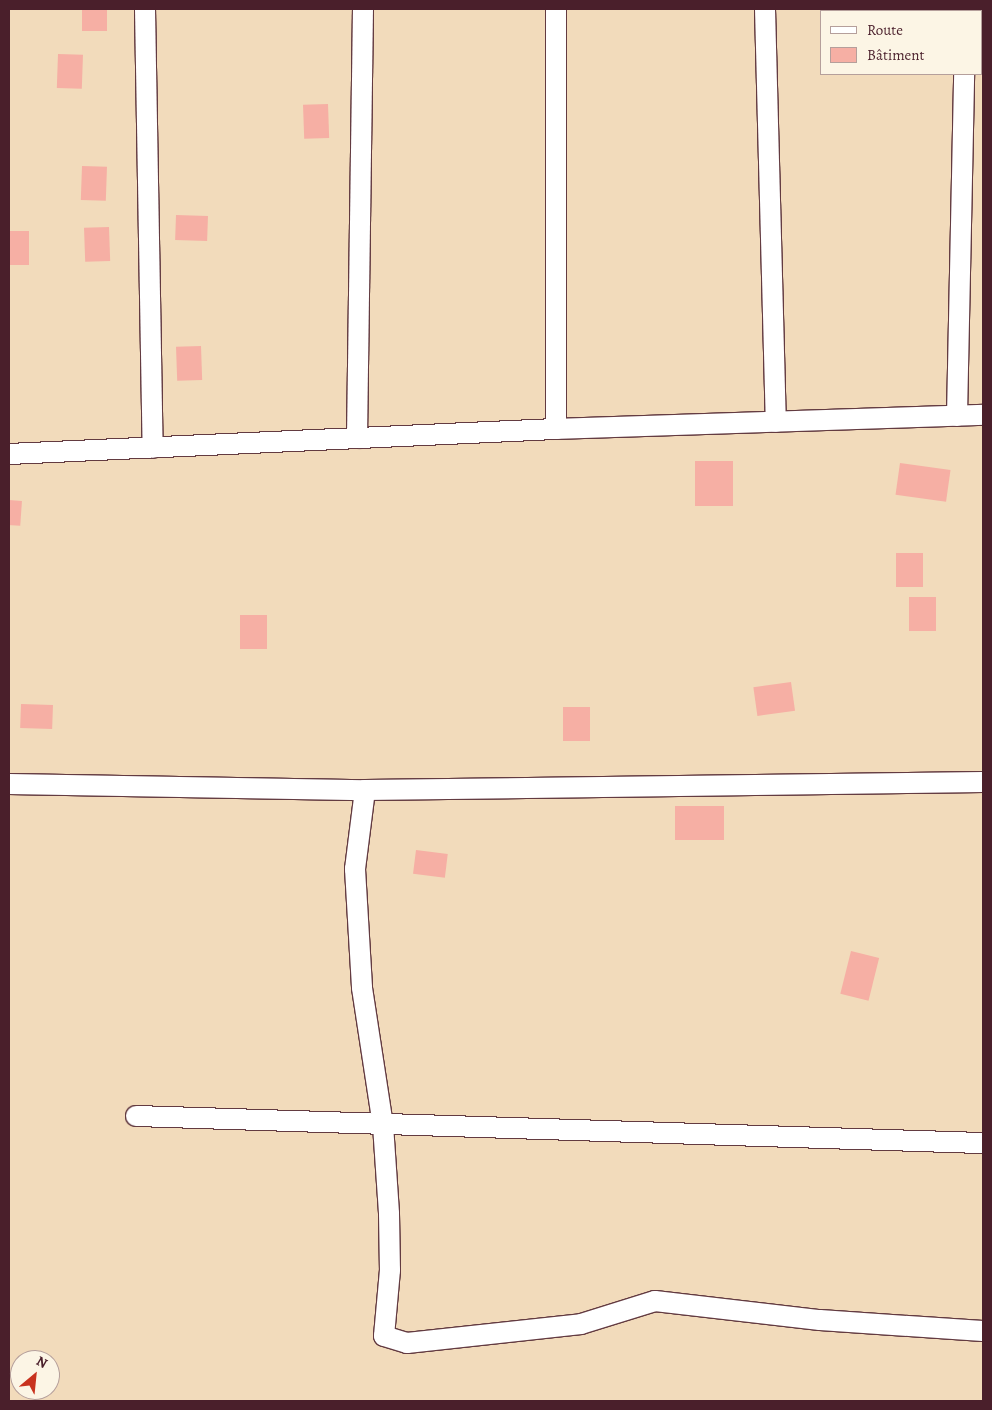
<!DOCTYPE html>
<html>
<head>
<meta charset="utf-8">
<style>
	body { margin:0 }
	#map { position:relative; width:992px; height:1410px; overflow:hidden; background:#f2dbbb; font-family:Alegreya,serif }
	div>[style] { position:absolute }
	.building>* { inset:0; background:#f6afa4; transform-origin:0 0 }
	.roads { filter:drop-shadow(1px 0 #633b41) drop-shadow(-1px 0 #633b41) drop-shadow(0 1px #633b41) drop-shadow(0 -1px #633b41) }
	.minor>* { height:20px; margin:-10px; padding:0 10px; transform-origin:10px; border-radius:10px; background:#fff }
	span { translate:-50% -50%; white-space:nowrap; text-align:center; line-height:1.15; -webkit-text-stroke:4px #fcf5e5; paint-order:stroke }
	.frame { position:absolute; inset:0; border:10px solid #4a1f2b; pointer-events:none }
	.legend { position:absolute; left:820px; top:10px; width:162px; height:65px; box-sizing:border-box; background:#fcf5e5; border:1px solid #b59f9b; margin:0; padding:6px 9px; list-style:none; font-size:15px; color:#4a1f2b }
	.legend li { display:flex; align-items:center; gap:10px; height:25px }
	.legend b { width:25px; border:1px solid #b59f9b }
	.north { position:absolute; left:10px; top:1350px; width:50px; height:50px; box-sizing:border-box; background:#fcf5e5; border:1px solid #b59f9b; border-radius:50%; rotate:28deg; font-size:14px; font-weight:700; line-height:20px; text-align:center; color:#4a1f2b }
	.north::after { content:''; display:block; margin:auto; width:18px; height:22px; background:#c8321e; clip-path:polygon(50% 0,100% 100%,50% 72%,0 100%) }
</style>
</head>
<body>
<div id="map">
	<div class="building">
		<i style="left:82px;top:9px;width:25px;height:22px"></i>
		<i style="left:58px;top:54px;width:25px;height:34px;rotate:2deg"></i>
		<i style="left:328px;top:104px;width:34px;height:25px;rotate:88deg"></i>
		<i style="left:82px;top:166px;width:25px;height:34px;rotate:2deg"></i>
		<i style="left:176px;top:215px;width:32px;height:25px;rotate:2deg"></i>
		<i style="left:109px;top:227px;width:34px;height:25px;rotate:88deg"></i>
		<i style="left:9px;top:231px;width:20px;height:34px"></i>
		<i style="left:201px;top:346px;width:34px;height:25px;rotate:88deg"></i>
		<i style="left:695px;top:461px;width:38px;height:45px"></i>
		<i style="left:900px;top:463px;width:51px;height:32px;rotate:8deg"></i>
		<i style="left:9px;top:500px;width:13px;height:25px;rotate:4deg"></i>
		<i style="left:896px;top:553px;width:27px;height:34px"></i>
		<i style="left:909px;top:597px;width:27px;height:34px"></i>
		<i style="left:240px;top:615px;width:27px;height:34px"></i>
		<i style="left:791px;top:682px;width:29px;height:38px;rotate:82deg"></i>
		<i style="left:21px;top:704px;width:32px;height:24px;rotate:2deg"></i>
		<i style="left:563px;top:707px;width:27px;height:34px"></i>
		<i style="left:724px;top:806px;width:34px;height:49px;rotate:90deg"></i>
		<i style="left:416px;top:850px;width:32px;height:24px;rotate:7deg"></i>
		<i style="left:851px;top:951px;width:29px;height:44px;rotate:14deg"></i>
	</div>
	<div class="roads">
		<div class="minor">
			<i style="left:145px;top:9px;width:439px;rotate:89deg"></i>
			<i style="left:556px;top:9px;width:420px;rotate:90deg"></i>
			<i style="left:765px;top:9px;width:413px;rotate:88.5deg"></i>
			<i style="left:965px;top:11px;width:2px;rotate:-90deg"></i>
			<i style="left:957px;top:416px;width:342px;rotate:-88.8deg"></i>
			<i style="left:357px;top:438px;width:429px;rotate:-89.2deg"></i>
			<i style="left:9px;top:454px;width:548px;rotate:-2.62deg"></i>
			<i style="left:556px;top:429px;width:427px;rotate:-1.9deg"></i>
			<i style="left:9px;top:784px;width:356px;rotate:1deg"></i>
			<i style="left:365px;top:790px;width:618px;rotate:-0.74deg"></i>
			<i style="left:365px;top:790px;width:80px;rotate:97.2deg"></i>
			<i style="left:355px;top:869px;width:119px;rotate:86.6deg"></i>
			<i style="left:362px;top:988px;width:139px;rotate:81.3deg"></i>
			<i style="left:383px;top:1125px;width:89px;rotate:86.1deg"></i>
			<i style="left:389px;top:1214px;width:56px;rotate:89deg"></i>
			<i style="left:390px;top:1270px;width:66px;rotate:95.2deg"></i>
			<i style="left:384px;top:1336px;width:24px;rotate:17deg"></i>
			<i style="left:407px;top:1343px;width:175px;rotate:-6.2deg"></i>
			<i style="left:581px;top:1324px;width:77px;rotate:-17.3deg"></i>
			<i style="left:655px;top:1301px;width:166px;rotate:6.6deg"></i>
			<i style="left:820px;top:1320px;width:163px;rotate:3.9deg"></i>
			<i style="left:136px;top:1116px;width:847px;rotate:1.83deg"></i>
		</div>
	</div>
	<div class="frame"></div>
	<ul class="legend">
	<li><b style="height:6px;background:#fff"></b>Route</li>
	<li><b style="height:14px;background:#f6afa4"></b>Bâtiment</li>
	</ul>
	<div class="north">N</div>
</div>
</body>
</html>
